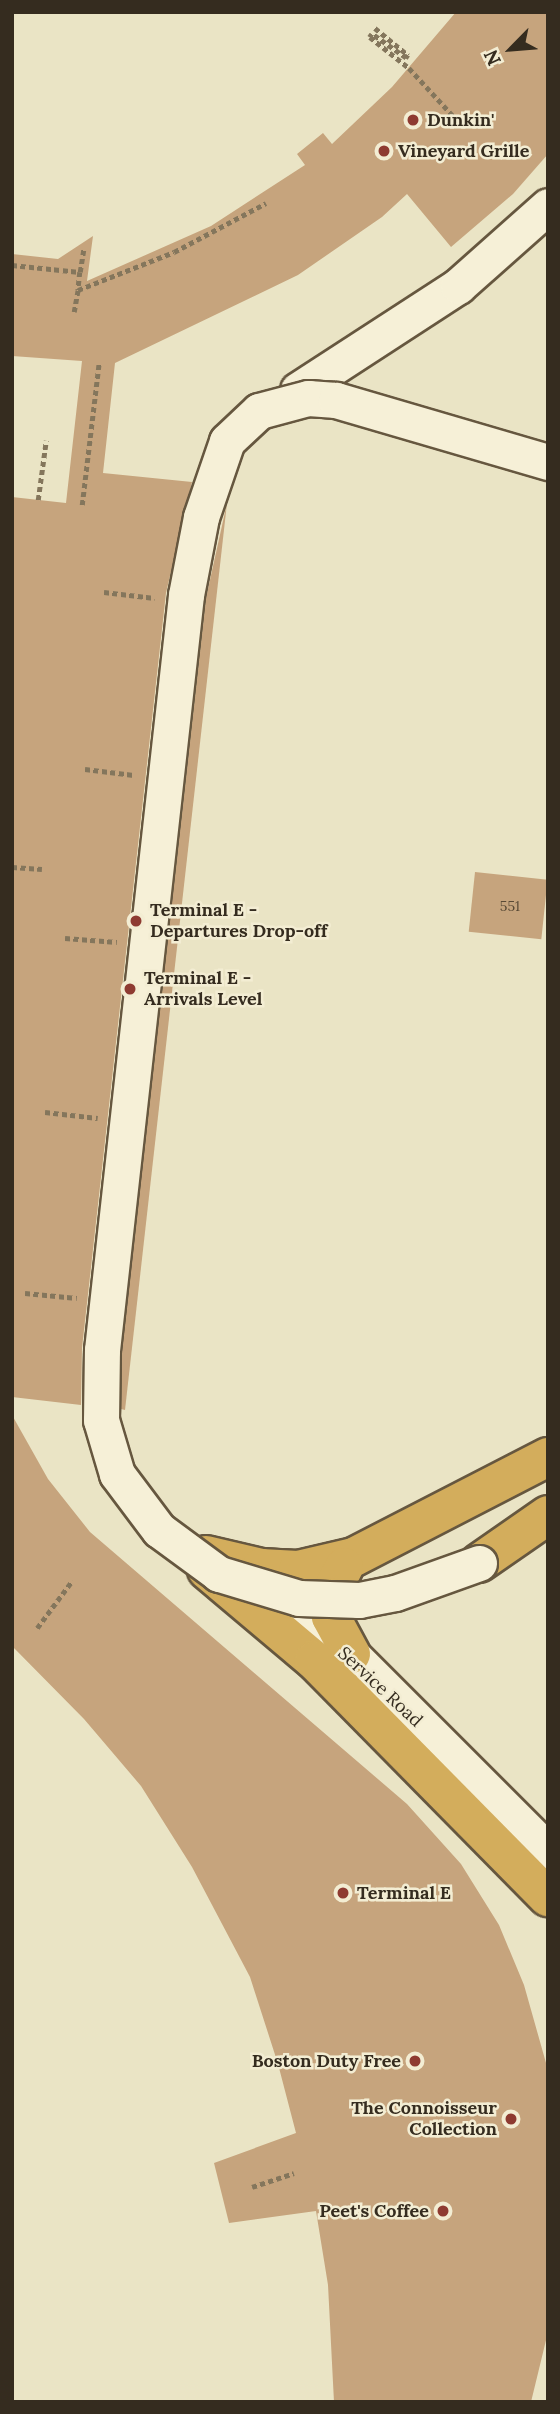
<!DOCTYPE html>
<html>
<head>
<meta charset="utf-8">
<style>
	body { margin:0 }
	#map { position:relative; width:560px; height:2414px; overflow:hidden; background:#eae4c5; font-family:Lora,serif }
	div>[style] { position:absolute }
	.building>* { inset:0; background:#c6a47d; transform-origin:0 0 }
	.path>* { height:4.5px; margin-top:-2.25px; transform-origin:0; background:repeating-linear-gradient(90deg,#84765c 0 5px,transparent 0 8.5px) }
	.roads { filter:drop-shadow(2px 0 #66573f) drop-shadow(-2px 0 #66573f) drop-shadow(0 2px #66573f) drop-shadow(0 -2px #66573f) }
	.secondary>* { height:35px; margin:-17.5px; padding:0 17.5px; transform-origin:17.5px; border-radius:17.5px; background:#f6f0d7 }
	.motorway>* { height:38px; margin:-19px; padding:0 19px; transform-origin:19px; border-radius:19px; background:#d3ad5c }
	.bridges { filter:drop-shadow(2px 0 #66573f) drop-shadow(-2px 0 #66573f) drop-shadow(0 2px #66573f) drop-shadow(0 -2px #66573f) }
	.secondary-bridge>* { height:35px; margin:-17.5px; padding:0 17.5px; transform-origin:17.5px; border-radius:17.5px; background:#f6f0d7 }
	.dots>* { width:19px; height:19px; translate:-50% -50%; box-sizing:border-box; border:4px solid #f3edd3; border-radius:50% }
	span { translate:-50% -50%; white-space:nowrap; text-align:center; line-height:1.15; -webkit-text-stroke:5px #f3edd3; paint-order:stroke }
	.number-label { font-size:14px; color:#594a36 }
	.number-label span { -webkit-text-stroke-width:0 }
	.poi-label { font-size:18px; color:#352c1f; font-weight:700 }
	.left { translate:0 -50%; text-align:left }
	.right { translate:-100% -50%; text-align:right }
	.street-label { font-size:18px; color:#352c1f }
	.frame { position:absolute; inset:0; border:14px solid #352c1f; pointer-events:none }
	.north { position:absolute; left:476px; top:14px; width:70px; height:70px; -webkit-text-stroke:5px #f3edd3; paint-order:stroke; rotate:245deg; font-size:19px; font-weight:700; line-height:28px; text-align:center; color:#352c1f }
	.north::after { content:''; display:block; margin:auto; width:24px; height:32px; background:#352c1f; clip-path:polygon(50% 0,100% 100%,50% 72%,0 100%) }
</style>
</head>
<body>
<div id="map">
	<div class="building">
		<i style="clip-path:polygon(456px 12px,548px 12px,548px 154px,513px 194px,451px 247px,407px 194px,382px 217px,298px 275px,115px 363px,103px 473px,192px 482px,166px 593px,82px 1348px,81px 1405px,12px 1397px,12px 497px,66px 503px,82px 361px,12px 356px,12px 254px,58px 259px,93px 236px,87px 281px,211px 226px,305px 165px,297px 154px,323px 133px,332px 144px,392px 87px)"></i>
		<i style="clip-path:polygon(227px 503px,125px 1410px,121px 1409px,122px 1351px,206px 598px)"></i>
		<i style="left:475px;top:872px;width:73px;height:60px;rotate:6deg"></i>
		<i style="clip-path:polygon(12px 1415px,48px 1479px,90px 1532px,407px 1804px,461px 1864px,499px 1925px,524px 1985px,548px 2070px,548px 2332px,531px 2402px,334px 2402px,328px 2285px,316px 2211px,229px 2223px,214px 2163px,296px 2133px,278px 2064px,250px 1977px,192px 1867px,141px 1786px,84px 1719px,12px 1646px)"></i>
	</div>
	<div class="path">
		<i style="left:375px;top:28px;width:43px;rotate:39.3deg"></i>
		<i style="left:408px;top:55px;width:4px;rotate:124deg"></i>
		<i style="left:406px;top:58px;width:42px;rotate:-144.8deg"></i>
		<i style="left:372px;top:34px;width:4px;rotate:124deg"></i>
		<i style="left:370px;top:37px;width:50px;rotate:38.5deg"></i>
		<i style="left:409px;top:68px;width:71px;rotate:47.3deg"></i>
		<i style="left:12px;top:265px;width:68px;rotate:5.9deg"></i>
		<i style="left:80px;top:272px;width:18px;rotate:96deg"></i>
		<i style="left:78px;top:290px;width:103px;rotate:-21.6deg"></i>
		<i style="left:174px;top:252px;width:104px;rotate:-28deg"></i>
		<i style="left:80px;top:272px;width:25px;rotate:-81deg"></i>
		<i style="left:74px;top:312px;width:22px;rotate:-80deg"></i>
		<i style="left:38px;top:500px;width:60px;rotate:-82.3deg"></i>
		<i style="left:82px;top:505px;width:144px;rotate:-83.2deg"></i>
		<i style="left:104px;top:592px;width:51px;rotate:6.7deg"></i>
		<i style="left:85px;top:769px;width:49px;rotate:7deg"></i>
		<i style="left:12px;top:867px;width:30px;rotate:4deg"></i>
		<i style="left:65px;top:938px;width:52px;rotate:4.4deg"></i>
		<i style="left:45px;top:1112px;width:53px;rotate:6.5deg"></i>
		<i style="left:25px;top:1293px;width:52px;rotate:5.5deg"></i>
		<i style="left:37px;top:1628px;width:59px;rotate:-53.3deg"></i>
		<i style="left:252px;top:2187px;width:44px;rotate:-18.4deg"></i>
	</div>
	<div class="roads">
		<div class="secondary">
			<i style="left:298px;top:390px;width:191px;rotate:-33deg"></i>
			<i style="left:458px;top:286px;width:120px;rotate:-41.6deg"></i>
			<i style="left:253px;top:1591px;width:117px;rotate:32.7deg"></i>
			<i style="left:351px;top:1654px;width:279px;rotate:45deg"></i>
		</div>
		<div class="motorway">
			<i style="left:206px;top:1555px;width:57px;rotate:13.3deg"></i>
			<i style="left:261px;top:1568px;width:37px;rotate:3deg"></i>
			<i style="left:298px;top:1570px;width:57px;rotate:-13.1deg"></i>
			<i style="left:354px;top:1557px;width:218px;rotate:-27.3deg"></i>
			<i style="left:479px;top:1563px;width:84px;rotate:-34.8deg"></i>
			<i style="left:344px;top:1567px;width:34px;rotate:117deg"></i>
			<i style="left:329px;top:1597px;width:20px;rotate:84deg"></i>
			<i style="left:331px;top:1617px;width:42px;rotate:61.6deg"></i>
			<i style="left:207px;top:1570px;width:140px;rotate:40.1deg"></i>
			<i style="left:314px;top:1660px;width:333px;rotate:45.4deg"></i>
		</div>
	</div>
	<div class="bridges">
		<div class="secondary-bridge">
			<i style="left:479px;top:1563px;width:89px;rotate:160.3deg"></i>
			<i style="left:395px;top:1593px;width:37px;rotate:169deg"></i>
			<i style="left:359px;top:1600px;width:60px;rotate:-178.1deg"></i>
			<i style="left:299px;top:1598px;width:84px;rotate:-163.3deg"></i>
			<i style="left:219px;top:1574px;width:74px;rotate:-143.7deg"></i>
			<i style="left:159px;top:1530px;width:70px;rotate:-126.9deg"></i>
			<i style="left:117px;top:1474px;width:56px;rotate:-106.5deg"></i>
			<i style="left:101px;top:1420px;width:70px;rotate:-89.2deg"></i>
			<i style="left:102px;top:1350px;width:760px;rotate:-83.65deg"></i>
			<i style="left:186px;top:595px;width:79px;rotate:-79.1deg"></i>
			<i style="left:201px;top:517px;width:80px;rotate:-71.1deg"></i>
			<i style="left:227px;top:441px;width:44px;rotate:-43.2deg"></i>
			<i style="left:259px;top:411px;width:51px;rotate:-14.9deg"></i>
			<i style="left:308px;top:398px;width:28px;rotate:4deg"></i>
			<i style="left:336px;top:400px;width:221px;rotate:16.3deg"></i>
		</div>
	</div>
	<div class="dots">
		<i style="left:413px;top:120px;background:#8e3b31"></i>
		<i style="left:384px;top:151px;background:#8e3b31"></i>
		<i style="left:136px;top:921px;background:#8e3b31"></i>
		<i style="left:130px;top:989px;background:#8e3b31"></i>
		<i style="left:343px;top:1893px;background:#8e3b31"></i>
		<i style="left:415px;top:2061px;background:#8e3b31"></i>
		<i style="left:511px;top:2119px;background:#8e3b31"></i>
		<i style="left:443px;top:2211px;background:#8e3b31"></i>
	</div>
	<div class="number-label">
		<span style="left:510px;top:906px">551</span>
	</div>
	<div class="poi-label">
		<span class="left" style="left:427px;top:120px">Dunkin'</span>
		<span class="left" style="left:398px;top:151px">Vineyard Grille</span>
		<span class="left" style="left:150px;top:921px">Terminal E -<br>Departures Drop-off</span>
		<span class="left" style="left:144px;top:989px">Terminal E -<br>Arrivals Level</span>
		<span class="left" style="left:357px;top:1893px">Terminal E</span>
		<span class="right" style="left:401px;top:2061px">Boston Duty Free</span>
		<span class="right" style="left:497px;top:2119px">The Connoisseur<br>Collection</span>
		<span class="right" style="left:429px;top:2211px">Peet's Coffee</span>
	</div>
	<div class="street-label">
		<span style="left:380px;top:1687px;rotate:43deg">Service Road</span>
	</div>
	<div class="frame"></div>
	<div class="north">N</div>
</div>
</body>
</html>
